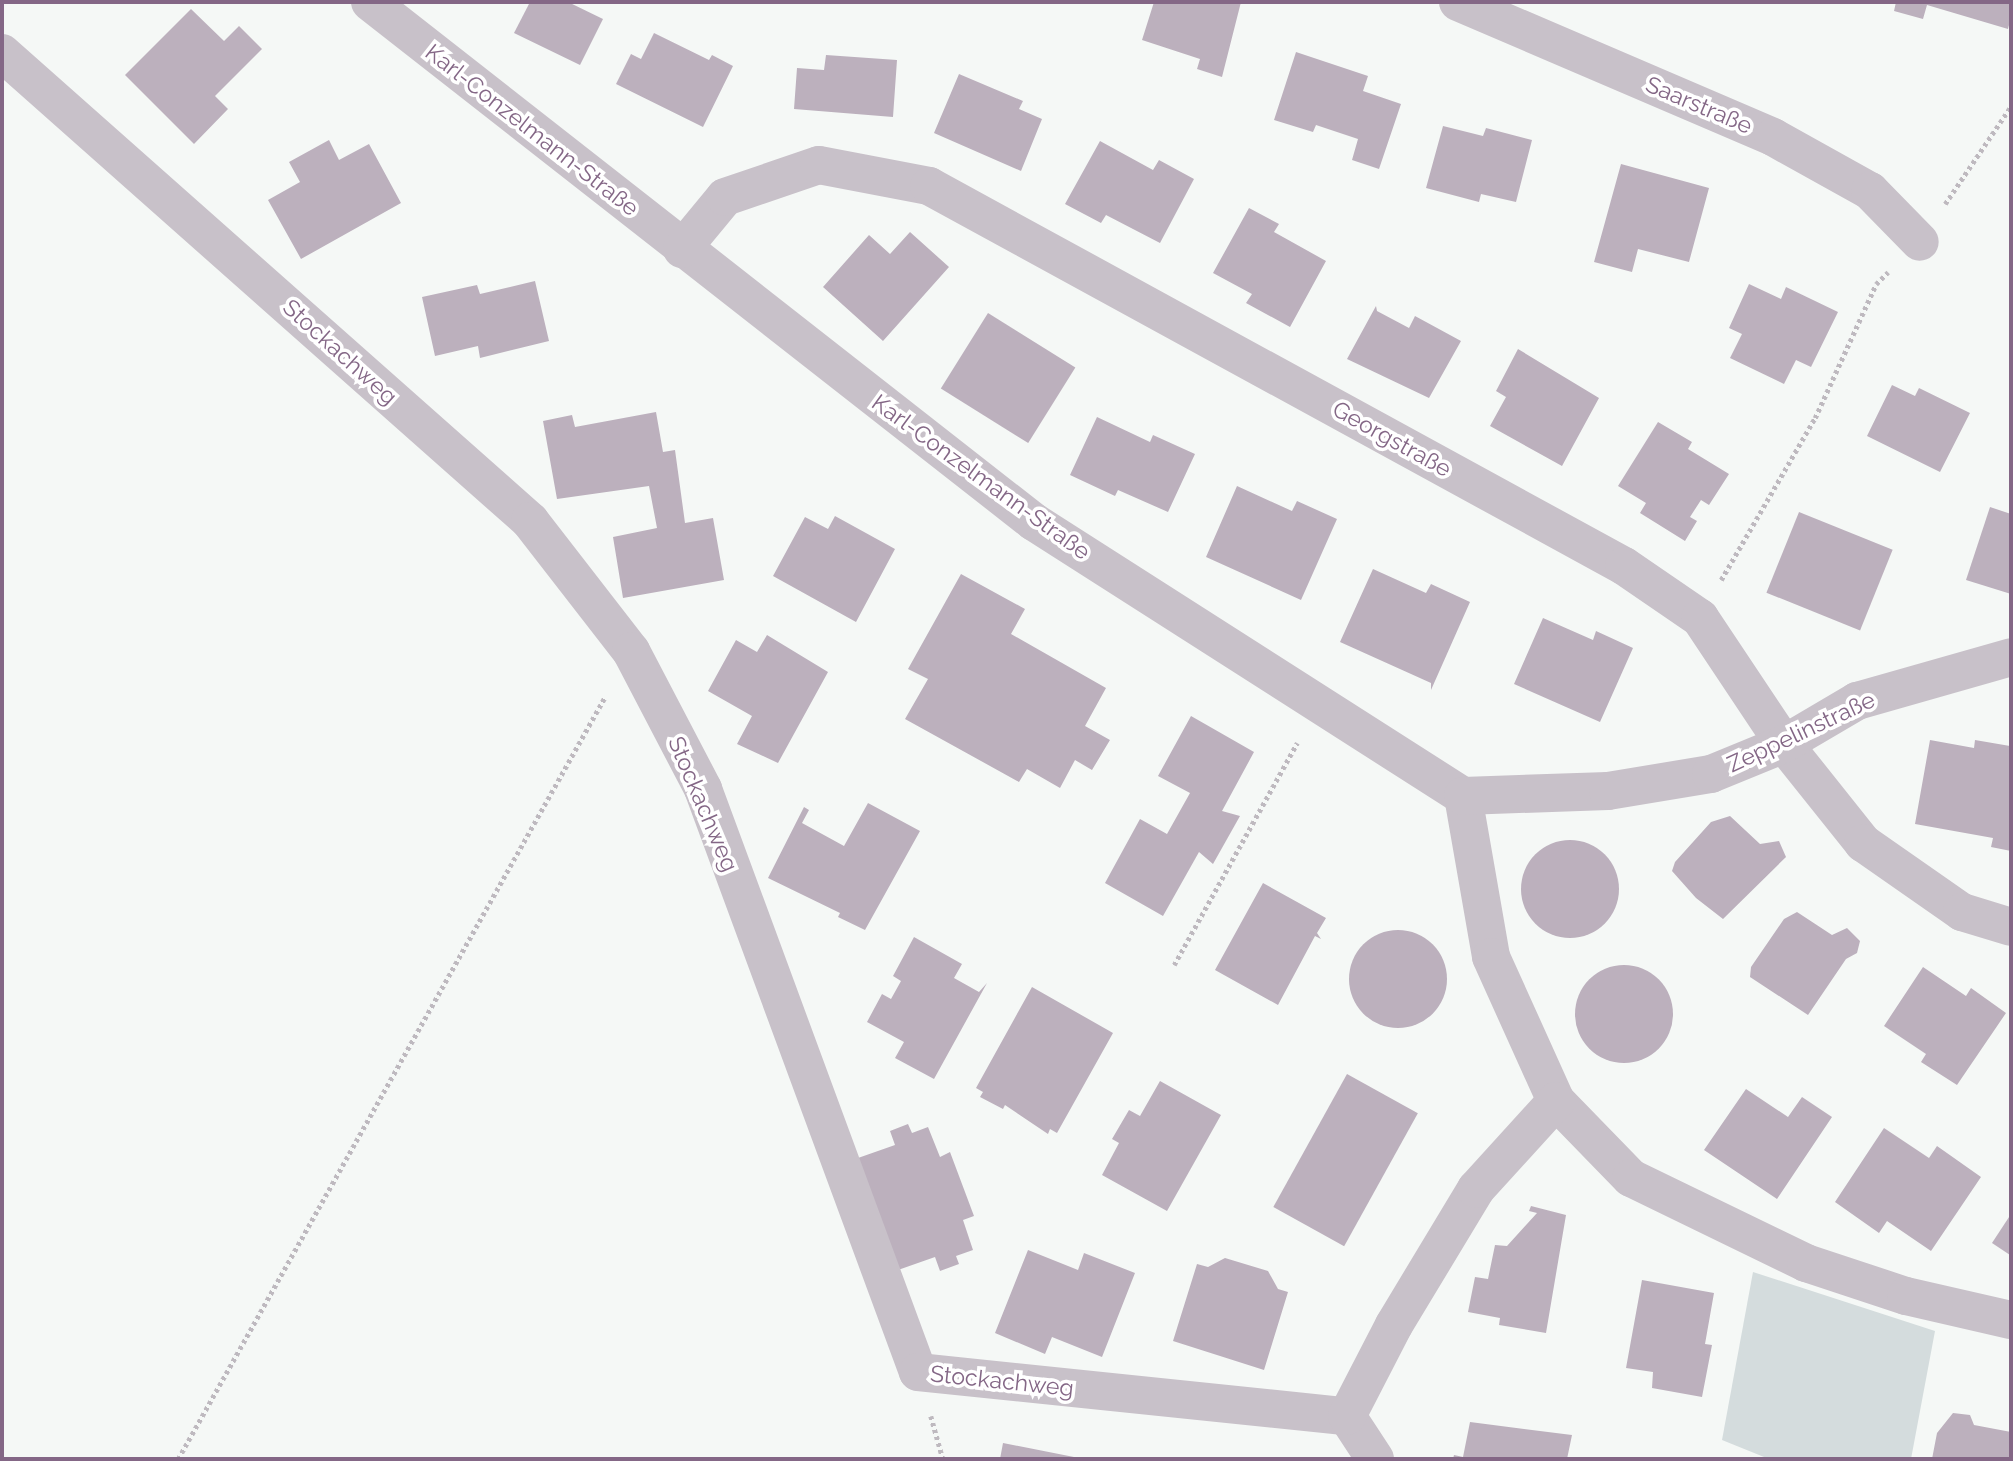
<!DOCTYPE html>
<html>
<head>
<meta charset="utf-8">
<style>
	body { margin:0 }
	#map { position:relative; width:2013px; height:1461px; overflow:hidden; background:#f5f8f6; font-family:Raleway,sans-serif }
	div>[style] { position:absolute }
	.green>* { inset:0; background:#d4dcdd }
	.building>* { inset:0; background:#bcb0bd; transform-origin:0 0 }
	.round { border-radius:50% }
	.path>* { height:4.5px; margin-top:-2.25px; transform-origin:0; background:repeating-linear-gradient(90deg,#beb9bf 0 3.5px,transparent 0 7px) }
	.minor>* { height:38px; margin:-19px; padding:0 19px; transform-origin:19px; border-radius:19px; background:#c8c1c9 }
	span { translate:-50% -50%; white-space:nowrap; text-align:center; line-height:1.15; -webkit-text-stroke:7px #fff; paint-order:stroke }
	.street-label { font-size:23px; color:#846786 }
	.frame { position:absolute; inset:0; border:4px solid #846786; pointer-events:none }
</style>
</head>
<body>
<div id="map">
	<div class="green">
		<i style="clip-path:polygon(1753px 1272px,1935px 1331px,1911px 1459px,1769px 1459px,1722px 1440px)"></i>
	</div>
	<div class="building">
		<i style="clip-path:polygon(530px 2px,568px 2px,603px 19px,580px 65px,514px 33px)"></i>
		<i style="clip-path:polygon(1154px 2px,1241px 2px,1222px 77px,1197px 69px,1200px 59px,1142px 40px)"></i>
		<i style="clip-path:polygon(1896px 2px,2011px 2px,2011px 17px,2008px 29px,1927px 5px,1923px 19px,1894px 11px)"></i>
		<i style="clip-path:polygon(191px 9px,224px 41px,239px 26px,262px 49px,215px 96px,228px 109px,194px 144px,125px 75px)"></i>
		<i style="clip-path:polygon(654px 33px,709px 60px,712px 55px,733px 66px,703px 127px,616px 84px,631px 54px,641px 59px)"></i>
		<i style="clip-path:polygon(1296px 52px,1368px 76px,1363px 91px,1401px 104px,1379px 169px,1352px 160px,1358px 139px,1316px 125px,1313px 132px,1274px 120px)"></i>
		<i style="clip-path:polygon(826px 55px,897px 60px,893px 117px,794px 109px,797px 68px,824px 70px)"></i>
		<i style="clip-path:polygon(959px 74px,1023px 101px,1019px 109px,1042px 119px,1021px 171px,934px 133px)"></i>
		<i style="clip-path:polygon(1443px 126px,1483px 136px,1486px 128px,1532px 140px,1516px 202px,1481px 194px,1479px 202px,1426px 188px)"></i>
		<i style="clip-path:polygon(329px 140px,339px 160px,369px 144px,401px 203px,301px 259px,268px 200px,300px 182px,289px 162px)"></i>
		<i style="clip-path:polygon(1100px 141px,1153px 170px,1159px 160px,1194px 179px,1160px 243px,1106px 215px,1101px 223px,1065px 204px)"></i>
		<i style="clip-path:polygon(1621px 164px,1709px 188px,1689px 262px,1638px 249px,1632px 272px,1594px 262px)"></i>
		<i style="clip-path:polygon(1249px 208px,1279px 224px,1274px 232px,1326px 261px,1290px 327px,1246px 303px,1252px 294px,1213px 273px)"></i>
		<i style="clip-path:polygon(910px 232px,949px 267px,883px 341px,823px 287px,869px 235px,890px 254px)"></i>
		<i style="clip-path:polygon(535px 281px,549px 341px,480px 358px,478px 346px,435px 356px,422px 297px,477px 285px,480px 294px)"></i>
		<i style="clip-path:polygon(1749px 284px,1781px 299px,1786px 287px,1838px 312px,1811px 367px,1796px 360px,1784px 384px,1730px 358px,1742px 334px,1729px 328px)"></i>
		<i style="clip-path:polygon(1376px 306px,1377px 311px,1409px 328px,1415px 316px,1461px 341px,1429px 398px,1347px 359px)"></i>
		<i style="left:988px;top:313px;width:103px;height:89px;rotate:32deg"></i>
		<i style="clip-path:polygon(1518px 349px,1599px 398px,1562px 466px,1490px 426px,1506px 397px,1496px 391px)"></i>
		<i style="clip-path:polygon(1892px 385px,1915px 396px,1919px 388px,1970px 413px,1940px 472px,1867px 436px)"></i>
		<i style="clip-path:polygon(656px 412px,663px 452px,675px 450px,685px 523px,713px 518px,724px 580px,623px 598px,613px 537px,657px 528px,649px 486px,557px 499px,543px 421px,572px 415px,575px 427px)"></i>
		<i style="clip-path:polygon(1097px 417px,1150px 442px,1153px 435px,1195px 454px,1168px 512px,1118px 490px,1115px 496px,1070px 475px)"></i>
		<i style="clip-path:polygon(1658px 422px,1692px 442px,1688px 449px,1729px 474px,1709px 505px,1701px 500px,1690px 517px,1697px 521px,1685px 541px,1640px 513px,1646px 503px,1618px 486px)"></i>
		<i style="clip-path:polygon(1237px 486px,1292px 511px,1297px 501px,1337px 519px,1301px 600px,1206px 557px)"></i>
		<i style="clip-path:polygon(1990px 507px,2011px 514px,2011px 594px,1966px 580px)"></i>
		<i style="left:1799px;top:512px;width:101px;height:87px;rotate:22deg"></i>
		<i style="clip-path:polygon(835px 516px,895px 549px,856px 622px,773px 576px,805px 517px,828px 529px)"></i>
		<i style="clip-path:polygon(1373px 569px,1426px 593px,1431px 584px,1470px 602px,1431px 690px,1431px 683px,1340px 642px)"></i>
		<i style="clip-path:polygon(961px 574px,1025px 609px,1011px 634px,1106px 688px,1085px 726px,1110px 740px,1092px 770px,1075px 760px,1060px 788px,1027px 769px,1019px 782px,905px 719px,928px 679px,908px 669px)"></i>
		<i style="clip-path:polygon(1543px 618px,1593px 640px,1596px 631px,1633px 648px,1600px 722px,1514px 684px)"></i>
		<i style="clip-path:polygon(767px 635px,828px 672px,778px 763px,737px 744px,752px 716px,708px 691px,736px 640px,757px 652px)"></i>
		<i style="clip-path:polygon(1191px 716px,1254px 752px,1222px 811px,1240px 816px,1213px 864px,1199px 852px,1163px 916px,1105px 883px,1140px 819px,1167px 834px,1190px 793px,1158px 776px)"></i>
		<i style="clip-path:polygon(1930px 740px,1974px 748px,1975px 740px,2010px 746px,2011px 851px,1991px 847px,1993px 838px,1915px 824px)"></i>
		<i style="clip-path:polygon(868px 803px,920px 831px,865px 930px,838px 917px,840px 913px,768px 878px,804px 807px,809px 810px,802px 823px,844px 846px)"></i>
		<i style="clip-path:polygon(1730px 816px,1760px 844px,1779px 841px,1786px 857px,1723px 919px,1696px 898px,1672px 871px,1675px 862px,1711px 822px)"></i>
		<i class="round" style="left:1521px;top:840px;width:98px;height:98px"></i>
		<i style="clip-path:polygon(1263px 883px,1326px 918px,1317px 933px,1321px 939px,1315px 936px,1278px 1005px,1215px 970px)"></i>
		<i style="clip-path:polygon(1797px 912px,1832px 935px,1847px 928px,1860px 941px,1857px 953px,1846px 959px,1808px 1015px,1750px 977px,1751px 967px,1784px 919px)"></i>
		<i class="round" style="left:1349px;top:930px;width:98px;height:98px"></i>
		<i style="clip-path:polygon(914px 937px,962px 964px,954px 978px,979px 992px,987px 983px,934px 1079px,895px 1058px,904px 1042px,867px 1022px,882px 994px,891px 999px,901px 981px,893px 976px)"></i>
		<i class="round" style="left:1575px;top:965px;width:98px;height:98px"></i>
		<i style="clip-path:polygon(1923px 967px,1966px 996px,1971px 988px,2006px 1013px,1957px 1085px,1921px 1062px,1926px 1054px,1884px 1026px)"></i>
		<i style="clip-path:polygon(1032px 987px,1113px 1033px,1057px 1133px,1050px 1129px,1048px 1134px,1005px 1105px,1003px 1109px,980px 1097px,983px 1092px,976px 1088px)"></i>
		<i style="left:1347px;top:1074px;width:81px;height:152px;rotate:29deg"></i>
		<i style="clip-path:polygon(1160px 1081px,1221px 1115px,1167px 1211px,1102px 1175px,1119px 1143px,1112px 1139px,1129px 1110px,1140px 1116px)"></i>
		<i style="clip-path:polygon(1746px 1089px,1788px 1117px,1802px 1097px,1832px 1117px,1777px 1199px,1704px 1150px)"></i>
		<i style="clip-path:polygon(908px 1124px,912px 1133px,928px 1127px,940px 1157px,950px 1152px,974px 1216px,963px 1220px,973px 1250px,956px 1256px,959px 1264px,940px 1271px,935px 1257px,898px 1270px,858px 1158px,895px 1145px,890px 1131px)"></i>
		<i style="clip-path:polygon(1884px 1128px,1929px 1158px,1937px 1146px,1981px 1177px,1931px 1251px,1887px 1221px,1879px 1233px,1835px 1202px)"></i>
		<i style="clip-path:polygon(1531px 1206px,1566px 1215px,1546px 1333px,1499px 1325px,1500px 1318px,1468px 1312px,1475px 1277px,1488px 1279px,1495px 1245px,1507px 1246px,1537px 1213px,1529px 1211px)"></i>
		<i style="clip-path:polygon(2011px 1214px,2011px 1253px,2010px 1255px,1992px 1243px)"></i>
		<i style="clip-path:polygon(1028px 1250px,1078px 1270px,1084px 1253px,1135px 1273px,1102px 1357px,1052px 1337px,1045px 1354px,995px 1333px)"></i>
		<i style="clip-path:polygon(1225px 1258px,1268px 1271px,1278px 1289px,1288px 1292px,1264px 1370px,1173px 1341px,1197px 1264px,1208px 1267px)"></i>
		<i style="clip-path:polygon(1642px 1280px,1714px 1293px,1705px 1344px,1712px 1345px,1702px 1397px,1652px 1388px,1653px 1372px,1626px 1368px)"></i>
		<i style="clip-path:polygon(1953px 1413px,1970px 1415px,1974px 1425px,2011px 1432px,2011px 1459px,1932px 1459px,1937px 1433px)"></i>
		<i style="clip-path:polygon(1470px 1422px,1572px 1435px,1567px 1459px,1453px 1459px,1454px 1455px,1463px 1457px)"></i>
		<i style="clip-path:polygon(1003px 1443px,1079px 1458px,1079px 1459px,1000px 1459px)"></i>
	</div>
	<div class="path">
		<i style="left:1945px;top:204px;width:118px;rotate:-56deg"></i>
		<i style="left:1721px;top:580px;width:187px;rotate:-59.9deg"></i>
		<i style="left:1815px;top:418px;width:147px;rotate:-65.5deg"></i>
		<i style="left:1876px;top:284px;width:17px;rotate:-45deg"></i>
		<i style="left:1174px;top:965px;width:254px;rotate:-61deg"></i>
		<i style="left:931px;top:1416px;width:45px;rotate:74.4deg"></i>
		<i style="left:178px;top:1459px;width:873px;rotate:-60.74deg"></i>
	</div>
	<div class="minor">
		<i style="left:370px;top:2px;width:843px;rotate:38.07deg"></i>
		<i style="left:1034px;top:522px;width:509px;rotate:32.57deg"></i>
		<i style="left:1463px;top:796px;width:163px;rotate:80.1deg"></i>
		<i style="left:1491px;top:957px;width:158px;rotate:65.7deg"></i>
		<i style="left:1556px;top:1101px;width:107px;rotate:45.8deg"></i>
		<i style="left:1631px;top:1178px;width:195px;rotate:25.9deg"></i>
		<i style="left:1806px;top:1263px;width:105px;rotate:18.3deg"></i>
		<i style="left:1906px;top:1296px;width:108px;rotate:12.9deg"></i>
		<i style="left:1458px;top:2px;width:343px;rotate:23.2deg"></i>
		<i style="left:1773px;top:137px;width:111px;rotate:29.1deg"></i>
		<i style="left:1870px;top:191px;width:71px;rotate:45.6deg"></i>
		<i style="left:2px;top:53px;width:706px;rotate:41.55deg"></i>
		<i style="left:530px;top:521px;width:165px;rotate:52.2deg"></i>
		<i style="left:631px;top:651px;width:156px;rotate:62.4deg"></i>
		<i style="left:703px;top:789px;width:621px;rotate:69.76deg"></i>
		<i style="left:918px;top:1372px;width:431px;rotate:5.9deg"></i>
		<i style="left:682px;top:249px;width:67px;rotate:-50.4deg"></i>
		<i style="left:725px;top:197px;width:99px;rotate:-18.8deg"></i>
		<i style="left:819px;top:165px;width:112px;rotate:10.8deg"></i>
		<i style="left:929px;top:186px;width:792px;rotate:28.67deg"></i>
		<i style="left:1624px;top:566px;width:92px;rotate:34.4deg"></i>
		<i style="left:1700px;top:618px;width:151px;rotate:56.3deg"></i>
		<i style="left:1784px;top:744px;width:127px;rotate:51.4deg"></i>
		<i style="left:1863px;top:843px;width:121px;rotate:34.9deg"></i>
		<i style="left:1962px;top:912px;width:51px;rotate:17deg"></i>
		<i style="left:1463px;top:796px;width:145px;rotate:-2deg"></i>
		<i style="left:1608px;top:791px;width:104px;rotate:-9.4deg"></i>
		<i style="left:1711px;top:774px;width:79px;rotate:-22.3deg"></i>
		<i style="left:1784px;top:744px;width:85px;rotate:-30.5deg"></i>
		<i style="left:1857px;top:701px;width:160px;rotate:-15.9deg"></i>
		<i style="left:1375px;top:1459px;width:51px;rotate:-123.1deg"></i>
		<i style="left:1347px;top:1416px;width:102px;rotate:-62.7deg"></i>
		<i style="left:1394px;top:1325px;width:159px;rotate:-58.9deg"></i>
		<i style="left:1476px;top:1189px;width:119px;rotate:-47.7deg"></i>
	</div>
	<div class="street-label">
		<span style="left:1699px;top:105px;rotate:23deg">Saarstraße</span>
		<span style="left:532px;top:130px;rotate:38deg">Karl-Conzelmann-Straße</span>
		<span style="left:340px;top:352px;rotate:42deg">Stockachweg</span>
		<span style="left:1392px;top:439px;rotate:29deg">Georgstraße</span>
		<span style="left:981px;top:477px;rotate:36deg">Karl-Conzelmann-Straße</span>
		<span style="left:1801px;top:732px;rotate:-25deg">Zeppelinstraße</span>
		<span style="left:703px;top:804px;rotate:67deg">Stockachweg</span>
		<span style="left:1002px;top:1381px;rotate:6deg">Stockachweg</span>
	</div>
	<div class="frame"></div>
</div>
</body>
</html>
